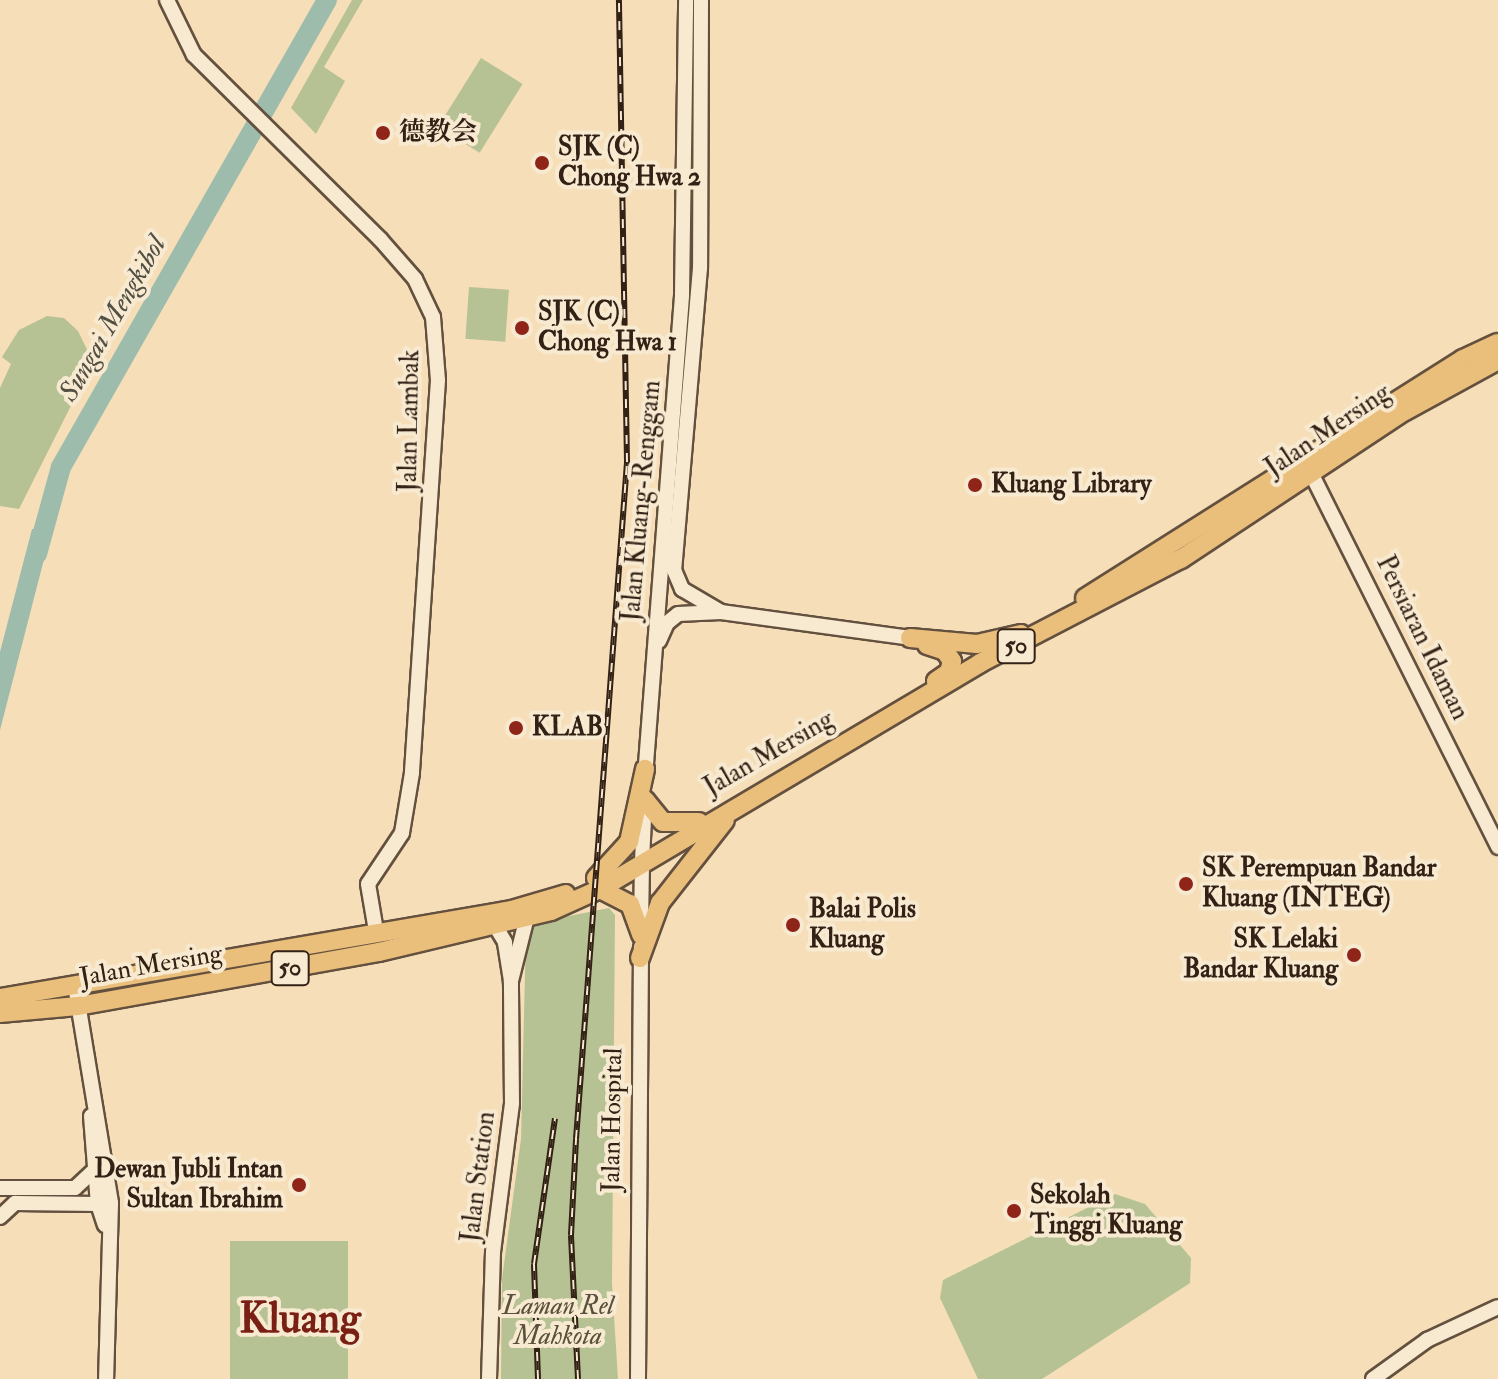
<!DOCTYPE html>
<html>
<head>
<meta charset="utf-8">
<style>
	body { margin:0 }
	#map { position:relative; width:1498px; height:1379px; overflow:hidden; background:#f5deb8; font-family:"IM FELL Double Pica","Noto Serif SC",serif }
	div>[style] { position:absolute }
	.green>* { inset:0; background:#b6c293; transform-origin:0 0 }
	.water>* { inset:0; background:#9dbcab }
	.river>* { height:20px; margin:-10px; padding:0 10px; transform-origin:10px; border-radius:10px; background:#9dbcab }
	.roads { filter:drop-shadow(2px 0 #64503e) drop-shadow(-2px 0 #64503e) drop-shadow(0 2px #64503e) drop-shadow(0 -2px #64503e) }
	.tertiary>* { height:14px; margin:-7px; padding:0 7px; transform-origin:7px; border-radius:7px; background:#f8ead1 }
	.secondary>* { height:14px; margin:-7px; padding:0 7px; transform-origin:7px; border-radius:7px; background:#f8ead1 }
	.trunk>* { height:18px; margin:-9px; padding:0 9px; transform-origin:9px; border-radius:9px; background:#eabf7c }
	.rail>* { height:6px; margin-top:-3px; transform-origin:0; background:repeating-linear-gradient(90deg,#f8ead1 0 9px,#332116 0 18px); box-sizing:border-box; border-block:2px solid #332116 }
	.dots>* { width:22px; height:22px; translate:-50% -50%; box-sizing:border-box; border:4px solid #f8ead1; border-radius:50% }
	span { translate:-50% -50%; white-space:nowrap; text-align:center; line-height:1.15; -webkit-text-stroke:8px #f8ead1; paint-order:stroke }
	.shield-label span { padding:2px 6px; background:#f8ead1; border:2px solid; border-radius:6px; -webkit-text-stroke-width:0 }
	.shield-label { font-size:24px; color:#332116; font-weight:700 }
	.poi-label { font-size:26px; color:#332116; font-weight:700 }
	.left { translate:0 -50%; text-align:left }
	.right { translate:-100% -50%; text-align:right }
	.street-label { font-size:26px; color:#332116 }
	.park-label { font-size:26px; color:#5a513c; font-style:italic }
	.water-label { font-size:28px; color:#535043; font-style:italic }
	.town-label { font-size:42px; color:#7a1f14; font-weight:700 }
</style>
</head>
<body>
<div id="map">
	<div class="green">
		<i style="clip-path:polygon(352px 0,363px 0,324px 67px,345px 81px,316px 134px,291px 108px)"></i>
		<i style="left:481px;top:58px;width:49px;height:81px;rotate:32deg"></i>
		<i style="left:469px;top:287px;width:40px;height:52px;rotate:4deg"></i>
		<i style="clip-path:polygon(47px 316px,64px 318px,78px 331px,93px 362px,19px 509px,0 506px,0 388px,11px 364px,2px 357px,19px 330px)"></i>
		<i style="clip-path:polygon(609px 908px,615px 915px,612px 1284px,618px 1379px,501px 1379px,502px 1279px,521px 1139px,526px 933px,534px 923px)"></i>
		<i style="clip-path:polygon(1115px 1194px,1145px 1204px,1191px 1258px,1190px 1283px,1042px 1379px,978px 1379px,940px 1298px,943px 1280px)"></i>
		<i style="left:230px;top:1241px;width:118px;height:138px"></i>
	</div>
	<div class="water">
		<i style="clip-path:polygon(32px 529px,51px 532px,0 730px,0 652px)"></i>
	</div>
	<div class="river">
		<i style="left:37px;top:554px;width:90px;rotate:-74.6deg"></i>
		<i style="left:61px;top:467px;width:537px;rotate:-60.33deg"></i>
	</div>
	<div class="roads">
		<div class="tertiary">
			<i style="left:167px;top:0;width:61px;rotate:63.9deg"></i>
			<i style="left:194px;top:55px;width:262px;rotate:44.7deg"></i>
			<i style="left:380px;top:239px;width:53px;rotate:48.8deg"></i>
			<i style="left:415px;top:279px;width:42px;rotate:64.7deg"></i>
			<i style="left:433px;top:317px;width:63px;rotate:85.5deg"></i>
			<i style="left:438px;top:380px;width:394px;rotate:93.8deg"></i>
			<i style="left:412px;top:773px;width:61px;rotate:99.5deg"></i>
			<i style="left:402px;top:833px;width:61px;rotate:123.7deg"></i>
			<i style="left:368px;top:884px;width:48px;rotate:80.3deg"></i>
			<i style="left:1312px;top:475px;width:416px;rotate:63.4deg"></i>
			<i style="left:641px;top:927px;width:66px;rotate:-89.1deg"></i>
			<i style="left:511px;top:981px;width:62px;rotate:-76deg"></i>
			<i style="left:75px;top:985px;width:221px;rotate:80.6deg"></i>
			<i style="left:111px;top:1203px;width:176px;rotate:91.6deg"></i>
			<i style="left:91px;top:1116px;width:88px;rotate:85.5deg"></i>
			<i style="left:98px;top:1204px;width:22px;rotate:72deg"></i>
			<i style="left:0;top:1188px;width:75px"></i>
			<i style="left:75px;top:1188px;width:26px;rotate:-43deg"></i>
			<i style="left:0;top:1217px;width:21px;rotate:-43deg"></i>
			<i style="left:15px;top:1203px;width:83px;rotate:0.7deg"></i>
			<i style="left:489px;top:1379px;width:127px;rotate:-88.2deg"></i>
			<i style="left:493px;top:1252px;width:150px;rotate:-82.7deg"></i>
			<i style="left:512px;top:1103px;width:122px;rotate:-90.5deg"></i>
			<i style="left:511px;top:981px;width:39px;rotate:-99deg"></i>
			<i style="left:505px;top:942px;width:17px;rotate:-121deg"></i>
			<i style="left:638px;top:1379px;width:432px;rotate:-89.6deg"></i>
			<i style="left:1373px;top:1379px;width:67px;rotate:-35.8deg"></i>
			<i style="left:1427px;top:1340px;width:78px;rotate:-24.9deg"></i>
		</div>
		<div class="secondary">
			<i style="left:701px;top:0;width:268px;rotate:90.2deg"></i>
			<i style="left:700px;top:268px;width:303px;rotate:94.9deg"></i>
			<i style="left:674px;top:570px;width:21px;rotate:67deg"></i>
			<i style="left:682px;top:589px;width:45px;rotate:30.5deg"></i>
			<i style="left:659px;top:641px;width:20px;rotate:-66deg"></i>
			<i style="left:667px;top:623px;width:14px;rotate:-39deg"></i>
			<i style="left:678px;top:614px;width:43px;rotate:-2.7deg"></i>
			<i style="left:721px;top:612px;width:191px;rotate:7.8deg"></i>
			<i style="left:645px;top:777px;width:483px;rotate:-85.6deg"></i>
			<i style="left:682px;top:295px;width:295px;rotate:-89.2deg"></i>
			<i style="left:642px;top:861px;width:63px;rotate:-87.3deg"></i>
		</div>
		<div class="trunk">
			<i style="left:1085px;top:598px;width:447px;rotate:-32.3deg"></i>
			<i style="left:1463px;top:359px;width:38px;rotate:-25deg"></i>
			<i style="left:910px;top:638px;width:67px;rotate:5.1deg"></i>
			<i style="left:977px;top:644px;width:45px;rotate:-12.8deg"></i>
			<i style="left:927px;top:645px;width:19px;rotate:18deg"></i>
			<i style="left:945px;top:651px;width:12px;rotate:55deg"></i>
			<i style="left:952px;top:661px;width:11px;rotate:105deg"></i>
			<i style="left:949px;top:672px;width:16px;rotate:145deg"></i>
			<i style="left:645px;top:800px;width:28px;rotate:51deg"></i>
			<i style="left:663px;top:822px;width:36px"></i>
			<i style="left:596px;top:878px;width:49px;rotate:-47.5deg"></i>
			<i style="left:629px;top:842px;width:75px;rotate:-77.6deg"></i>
			<i style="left:600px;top:889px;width:34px;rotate:27deg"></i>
			<i style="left:630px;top:904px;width:33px;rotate:70deg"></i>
			<i style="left:640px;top:958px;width:59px;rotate:-70deg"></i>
			<i style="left:660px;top:903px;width:105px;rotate:-51.9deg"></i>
			<i style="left:0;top:998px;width:520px;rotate:-9.75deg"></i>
			<i style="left:512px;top:910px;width:56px;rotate:-16.5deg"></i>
			<i style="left:0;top:1013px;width:78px;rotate:-5.1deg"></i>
			<i style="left:78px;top:1006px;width:306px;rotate:-10.2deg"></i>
			<i style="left:379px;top:952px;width:177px;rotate:-13.4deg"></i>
			<i style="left:551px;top:911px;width:54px;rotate:-24.2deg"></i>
			<i style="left:600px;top:889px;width:442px;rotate:-30.7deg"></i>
			<i style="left:980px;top:663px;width:226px;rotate:-27.4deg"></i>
			<i style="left:1181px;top:559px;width:268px;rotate:-33.5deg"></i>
			<i style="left:1405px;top:411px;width:106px;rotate:-28.7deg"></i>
		</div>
	</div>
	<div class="rail">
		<i style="left:538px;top:1379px;width:115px;rotate:-92deg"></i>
		<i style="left:534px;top:1264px;width:147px;rotate:-81.8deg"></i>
		<i style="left:578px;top:1379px;width:144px;rotate:-92.8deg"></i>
		<i style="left:571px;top:1235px;width:96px;rotate:-87deg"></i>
		<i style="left:576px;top:1139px;width:679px;rotate:-85.69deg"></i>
		<i style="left:627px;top:462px;width:462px;rotate:-91deg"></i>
	</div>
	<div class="dots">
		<i style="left:383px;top:133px;background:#8f2418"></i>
		<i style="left:542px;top:163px;background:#8f2418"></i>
		<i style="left:522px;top:328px;background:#8f2418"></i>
		<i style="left:975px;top:485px;background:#8f2418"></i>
		<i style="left:516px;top:728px;background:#8f2418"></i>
		<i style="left:1186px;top:884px;background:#8f2418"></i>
		<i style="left:793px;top:925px;background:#8f2418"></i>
		<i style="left:1354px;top:955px;background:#8f2418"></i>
		<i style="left:299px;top:1185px;background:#8f2418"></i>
		<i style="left:1014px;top:1211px;background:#8f2418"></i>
	</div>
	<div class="shield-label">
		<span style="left:1016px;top:646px">50</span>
		<span style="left:290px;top:968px">50</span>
	</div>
	<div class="poi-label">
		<span class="left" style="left:399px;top:133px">德教会</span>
		<span class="left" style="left:558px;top:163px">SJK (C)<br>Chong Hwa 2</span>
		<span class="left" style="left:538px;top:328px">SJK (C)<br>Chong Hwa 1</span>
		<span class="left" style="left:991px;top:485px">Kluang Library</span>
		<span class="left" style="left:532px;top:728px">KLAB</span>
		<span class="left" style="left:1202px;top:884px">SK Perempuan Bandar<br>Kluang (INTEG)</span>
		<span class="left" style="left:809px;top:925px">Balai Polis<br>Kluang</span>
		<span class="right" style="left:1338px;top:955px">SK Lelaki<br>Bandar Kluang</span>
		<span class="right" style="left:283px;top:1185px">Dewan Jubli Intan<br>Sultan Ibrahim</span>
		<span class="left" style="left:1030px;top:1211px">Sekolah<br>Tinggi Kluang</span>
	</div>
	<div class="street-label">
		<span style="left:410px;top:421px;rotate:-89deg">Jalan Lambak</span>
		<span style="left:1328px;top:431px;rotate:-34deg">Jalan Mersing</span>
		<span style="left:642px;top:501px;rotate:-85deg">Jalan Kluang-Renggam</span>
		<span style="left:1422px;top:638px;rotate:64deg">Persiaran Idaman</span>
		<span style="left:769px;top:754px;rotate:-30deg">Jalan Mersing</span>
		<span style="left:151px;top:966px;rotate:-10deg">Jalan Mersing</span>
		<span style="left:613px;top:1120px;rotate:-89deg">Jalan Hospital</span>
		<span style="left:479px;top:1177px;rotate:-83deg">Jalan Station</span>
	</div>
	<div class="park-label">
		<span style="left:558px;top:1322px">Laman Rel<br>Mahkota</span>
	</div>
	<div class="water-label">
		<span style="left:113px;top:319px;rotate:-60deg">Sungai Mengkibol</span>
	</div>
	<div class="town-label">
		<span style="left:300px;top:1319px">Kluang</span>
	</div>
</div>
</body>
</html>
